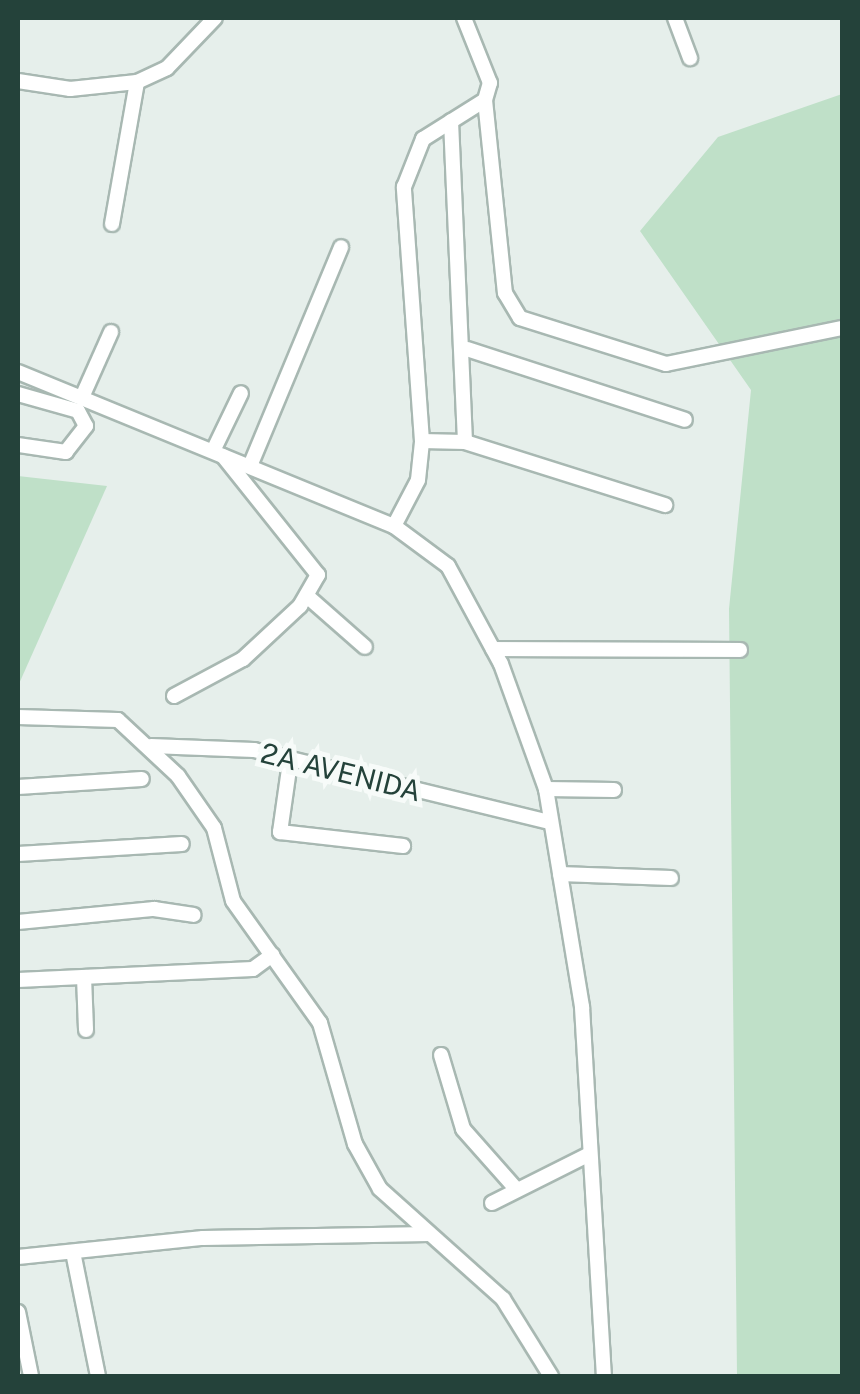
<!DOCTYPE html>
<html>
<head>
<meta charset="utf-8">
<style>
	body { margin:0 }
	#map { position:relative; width:860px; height:1394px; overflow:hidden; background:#e6efeb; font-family:"Public Sans",sans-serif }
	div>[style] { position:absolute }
	.green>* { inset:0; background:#bfe0c8 }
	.roads { filter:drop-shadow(2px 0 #a8b8b2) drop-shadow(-2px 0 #a8b8b2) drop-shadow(0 2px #a8b8b2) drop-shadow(0 -2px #a8b8b2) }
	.street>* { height:14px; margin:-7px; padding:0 7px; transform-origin:7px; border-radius:7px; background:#fff }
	span { translate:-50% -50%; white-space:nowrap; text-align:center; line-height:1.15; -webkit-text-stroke:10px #f7fbf9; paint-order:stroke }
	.street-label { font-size:28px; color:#24423a }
	.frame { position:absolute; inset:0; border:20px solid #24423a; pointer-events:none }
</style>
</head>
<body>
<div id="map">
	<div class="green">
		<i style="clip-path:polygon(842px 94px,842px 1376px,737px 1376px,729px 609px,751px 390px,640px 231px,718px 137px)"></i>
		<i style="clip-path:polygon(18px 476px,107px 486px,18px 686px)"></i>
	</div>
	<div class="roads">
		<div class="street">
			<i style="left:675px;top:18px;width:43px;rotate:69.4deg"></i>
			<i style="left:18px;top:81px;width:53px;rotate:8.7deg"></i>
			<i style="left:70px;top:89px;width:67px;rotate:-6deg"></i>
			<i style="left:137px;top:82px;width:33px;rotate:-25deg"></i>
			<i style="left:167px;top:68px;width:69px;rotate:-46.2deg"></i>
			<i style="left:485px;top:100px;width:194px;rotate:84.1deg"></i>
			<i style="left:505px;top:293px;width:29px;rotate:59deg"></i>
			<i style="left:520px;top:318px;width:153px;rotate:17.5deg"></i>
			<i style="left:666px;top:364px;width:180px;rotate:-11.6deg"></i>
			<i style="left:451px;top:121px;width:321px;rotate:87.5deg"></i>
			<i style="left:112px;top:224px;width:144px;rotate:-80deg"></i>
			<i style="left:467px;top:349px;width:229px;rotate:18deg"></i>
			<i style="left:18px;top:372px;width:406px;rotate:22.3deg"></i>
			<i style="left:394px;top:526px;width:67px;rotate:36.5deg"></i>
			<i style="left:448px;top:566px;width:111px;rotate:61.6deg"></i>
			<i style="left:501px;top:664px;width:133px;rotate:70.2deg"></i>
			<i style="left:546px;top:789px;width:221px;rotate:80.6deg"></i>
			<i style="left:582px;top:1007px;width:370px;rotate:86.6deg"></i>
			<i style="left:18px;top:394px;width:62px;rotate:15.8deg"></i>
			<i style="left:78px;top:411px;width:17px;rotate:62deg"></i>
			<i style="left:86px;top:426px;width:33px;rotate:128deg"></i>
			<i style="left:66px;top:452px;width:49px;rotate:-171.7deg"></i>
			<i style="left:83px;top:395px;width:69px;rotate:-66deg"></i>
			<i style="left:422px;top:441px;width:43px;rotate:1.3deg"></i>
			<i style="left:465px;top:442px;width:210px;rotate:17.5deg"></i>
			<i style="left:213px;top:451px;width:64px;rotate:-64.2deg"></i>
			<i style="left:250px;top:466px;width:237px;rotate:-67.4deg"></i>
			<i style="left:394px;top:526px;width:52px;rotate:-62.4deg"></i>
			<i style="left:418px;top:480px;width:39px;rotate:-84deg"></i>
			<i style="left:422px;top:441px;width:255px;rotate:-94.1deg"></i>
			<i style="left:404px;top:187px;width:52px;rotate:-68.4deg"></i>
			<i style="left:423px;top:139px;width:73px;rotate:-32.2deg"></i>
			<i style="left:485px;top:100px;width:18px;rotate:-74deg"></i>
			<i style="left:490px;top:83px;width:70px;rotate:-111.8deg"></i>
			<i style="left:307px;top:596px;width:77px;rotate:41.3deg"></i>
			<i style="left:493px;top:649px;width:247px;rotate:0.2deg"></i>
			<i style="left:174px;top:696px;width:78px;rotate:-28.2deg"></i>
			<i style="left:243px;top:659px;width:78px;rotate:-42.9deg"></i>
			<i style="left:300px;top:606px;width:36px;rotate:-60deg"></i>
			<i style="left:318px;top:575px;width:152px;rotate:-128.6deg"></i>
			<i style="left:18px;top:717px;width:100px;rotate:1.7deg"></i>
			<i style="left:118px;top:720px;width:82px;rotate:43deg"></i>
			<i style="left:178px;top:776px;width:63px;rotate:55.3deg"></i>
			<i style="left:214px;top:828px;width:75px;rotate:75.4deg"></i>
			<i style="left:233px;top:901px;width:150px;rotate:54.5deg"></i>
			<i style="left:320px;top:1023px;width:126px;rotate:73.9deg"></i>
			<i style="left:355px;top:1144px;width:51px;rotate:60.9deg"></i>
			<i style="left:380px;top:1189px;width:165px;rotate:41.8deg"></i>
			<i style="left:503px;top:1299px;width:91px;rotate:58.1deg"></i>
			<i style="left:151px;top:746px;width:103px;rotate:2.2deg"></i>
			<i style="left:254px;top:750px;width:305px;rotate:13.7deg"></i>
			<i style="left:290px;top:762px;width:71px;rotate:98.1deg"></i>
			<i style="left:280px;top:832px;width:124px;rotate:6.5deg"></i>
			<i style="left:18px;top:787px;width:124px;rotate:-3.7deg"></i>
			<i style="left:546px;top:789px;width:68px;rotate:0.8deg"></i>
			<i style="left:18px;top:854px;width:164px;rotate:-3.5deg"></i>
			<i style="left:560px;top:874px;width:111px;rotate:2.1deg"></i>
			<i style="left:18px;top:922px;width:137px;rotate:-5.5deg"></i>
			<i style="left:154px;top:909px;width:40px;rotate:8.5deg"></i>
			<i style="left:84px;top:977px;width:53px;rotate:87.8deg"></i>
			<i style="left:18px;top:980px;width:235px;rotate:-2.7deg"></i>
			<i style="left:253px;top:969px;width:24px;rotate:-36deg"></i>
			<i style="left:441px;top:1055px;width:77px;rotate:73.4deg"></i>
			<i style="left:463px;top:1129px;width:81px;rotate:48.5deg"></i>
			<i style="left:492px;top:1203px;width:107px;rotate:-26.6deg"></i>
			<i style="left:73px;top:1252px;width:126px;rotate:78.6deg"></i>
			<i style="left:18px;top:1257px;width:186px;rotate:-5.9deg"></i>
			<i style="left:203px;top:1238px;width:226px;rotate:-1deg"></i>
			<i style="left:18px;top:1312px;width:65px;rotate:78.5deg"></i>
		</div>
	</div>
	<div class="street-label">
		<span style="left:341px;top:772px;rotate:14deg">2A AVENIDA</span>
	</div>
	<div class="frame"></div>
</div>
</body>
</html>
